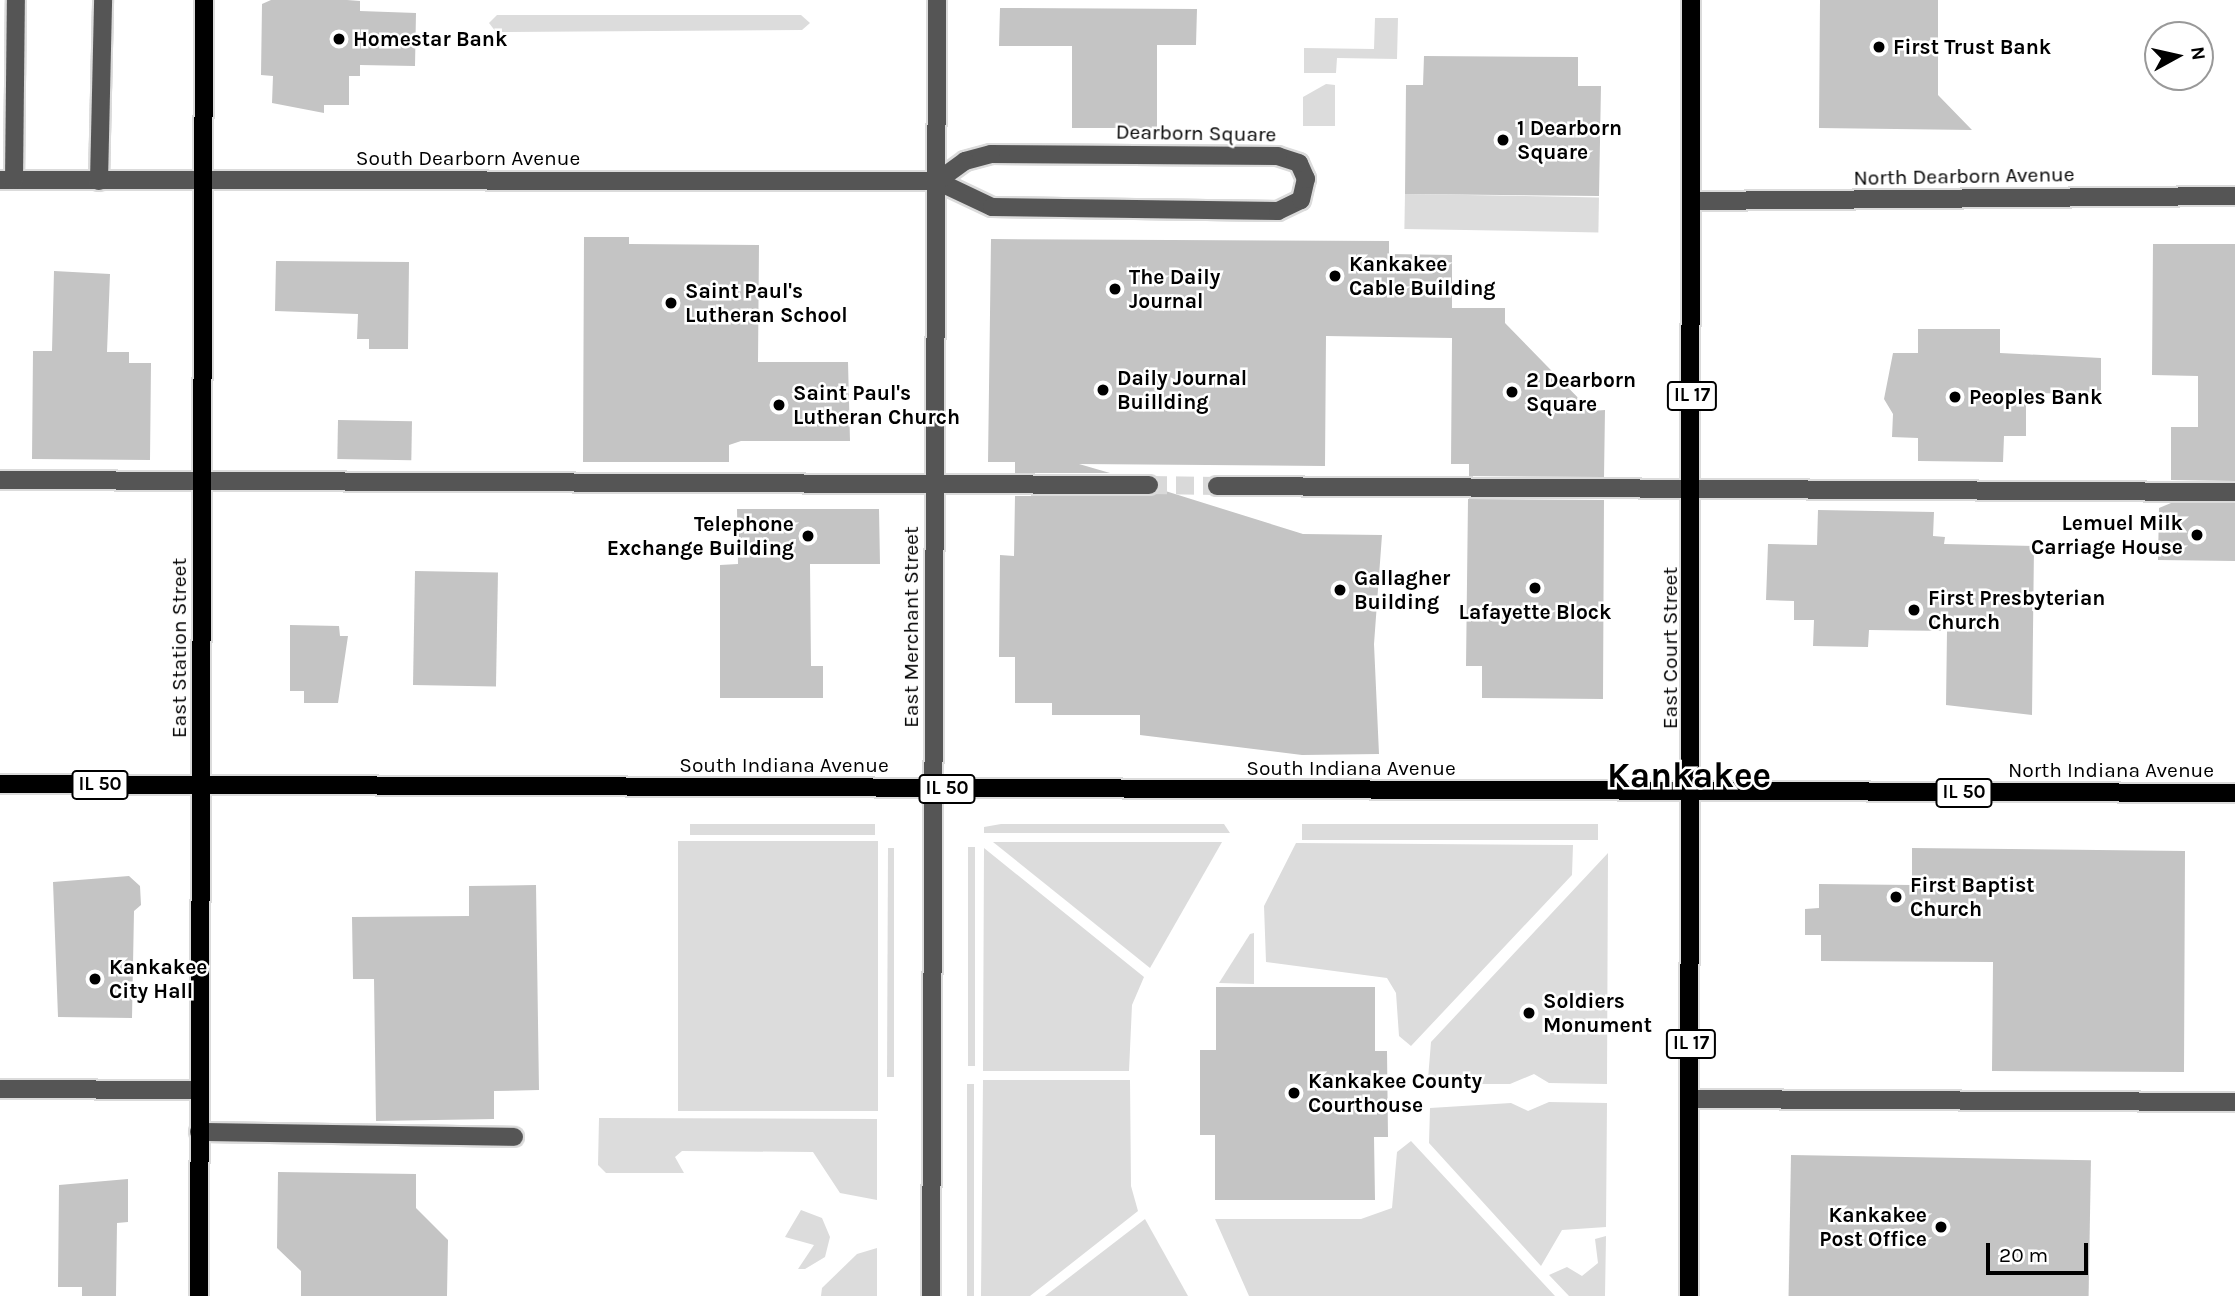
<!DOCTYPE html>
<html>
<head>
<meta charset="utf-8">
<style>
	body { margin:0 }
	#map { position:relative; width:2235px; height:1296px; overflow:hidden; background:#fff; font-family:Karla,sans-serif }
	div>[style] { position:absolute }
	.green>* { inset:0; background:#dcdcdc; transform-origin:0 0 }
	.building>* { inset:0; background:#c4c4c4; transform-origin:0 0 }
	.minor-tunnel>* { height:18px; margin-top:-9px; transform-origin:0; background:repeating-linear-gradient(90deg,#d9d9d9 0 18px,transparent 0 27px) }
	.roads { filter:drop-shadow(2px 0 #dbdbdb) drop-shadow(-2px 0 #dbdbdb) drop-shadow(0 2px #dbdbdb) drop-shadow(0 -2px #dbdbdb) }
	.minor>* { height:18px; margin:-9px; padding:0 9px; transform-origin:9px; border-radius:9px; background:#555 }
	.major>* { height:18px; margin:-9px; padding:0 9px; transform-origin:9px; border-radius:9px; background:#000 }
	.dots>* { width:19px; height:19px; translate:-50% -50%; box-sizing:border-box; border:4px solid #fff; border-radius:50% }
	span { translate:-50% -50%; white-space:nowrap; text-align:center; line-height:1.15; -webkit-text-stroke:5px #fff; paint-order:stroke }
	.shield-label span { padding:2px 5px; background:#fff; border:2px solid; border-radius:5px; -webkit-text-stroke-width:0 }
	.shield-label { font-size:19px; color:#000; font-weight:700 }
	.poi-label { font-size:21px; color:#000; font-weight:700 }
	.left { translate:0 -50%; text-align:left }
	.right { translate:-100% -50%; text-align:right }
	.street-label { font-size:21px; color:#000 }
	.town-label { font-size:35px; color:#000; font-weight:700 }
	.north { position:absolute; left:2144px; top:21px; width:70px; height:70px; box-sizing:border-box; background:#fff; border:2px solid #999; border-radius:50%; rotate:82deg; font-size:19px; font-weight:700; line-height:28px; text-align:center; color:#000 }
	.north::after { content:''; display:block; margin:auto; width:24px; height:32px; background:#000; clip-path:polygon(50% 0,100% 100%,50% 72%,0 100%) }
	.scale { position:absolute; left:1986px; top:1243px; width:102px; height:32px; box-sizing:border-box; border:4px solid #000; border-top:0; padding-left:9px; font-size:21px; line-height:24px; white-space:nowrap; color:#000; -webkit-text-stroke:5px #fff; paint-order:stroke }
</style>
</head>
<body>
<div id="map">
	<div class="green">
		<i style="clip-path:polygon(497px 15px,801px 15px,810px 23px,802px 30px,496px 32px,489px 23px)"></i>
		<i style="clip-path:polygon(1375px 18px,1398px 18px,1397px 59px,1337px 58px,1336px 73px,1304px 73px,1304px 48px,1374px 49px)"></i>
		<i style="clip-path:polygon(1326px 84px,1335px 85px,1335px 126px,1303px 126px,1303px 97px)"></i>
		<i style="left:1405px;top:194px;width:194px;height:35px;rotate:1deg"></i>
		<i style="left:690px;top:824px;width:185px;height:11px"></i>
		<i style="clip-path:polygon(1001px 824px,1224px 824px,1230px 833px,984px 833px,984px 827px)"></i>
		<i style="left:1302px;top:824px;width:296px;height:16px"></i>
		<i style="left:678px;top:841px;width:200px;height:270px"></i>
		<i style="clip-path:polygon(993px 842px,1222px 842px,1150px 968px)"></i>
		<i style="clip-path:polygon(1296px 843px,1573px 845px,1572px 875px,1411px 1046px,1399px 1036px,1396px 993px,1387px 978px,1266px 962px,1264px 906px)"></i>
		<i style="left:968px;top:847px;width:7px;height:219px"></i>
		<i style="clip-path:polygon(888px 848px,894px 848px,894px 1077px,887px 1077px)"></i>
		<i style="clip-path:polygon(984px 848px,1144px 977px,1132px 1005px,1129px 1071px,983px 1071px)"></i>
		<i style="clip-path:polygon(1608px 853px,1607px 1084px,1549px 1083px,1534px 1074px,1510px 1084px,1435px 1084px,1428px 1079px,1431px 1042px)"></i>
		<i style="clip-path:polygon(1254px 933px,1254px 984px,1219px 983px,1250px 934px)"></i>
		<i style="clip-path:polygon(983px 1080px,1130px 1080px,1131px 1186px,1138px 1211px,1030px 1296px,981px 1296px)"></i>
		<i style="left:967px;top:1084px;width:7px;height:212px"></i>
		<i style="clip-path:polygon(1549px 1102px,1607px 1103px,1606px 1227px,1562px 1230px,1541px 1266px,1429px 1143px,1430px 1108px,1511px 1103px,1528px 1111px)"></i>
		<i style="clip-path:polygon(599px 1118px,877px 1119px,877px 1200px,840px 1193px,813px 1152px,682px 1151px,675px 1157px,684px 1173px,606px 1173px,598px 1165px)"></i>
		<i style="clip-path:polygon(1411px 1141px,1555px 1296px,1249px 1296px,1215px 1219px,1361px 1219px,1392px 1208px,1397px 1152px)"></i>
		<i style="clip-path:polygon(801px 1210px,822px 1218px,830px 1237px,825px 1257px,805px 1269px,798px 1269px,814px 1245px,785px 1237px)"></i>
		<i style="clip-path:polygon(1145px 1219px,1188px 1296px,1045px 1296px)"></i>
		<i style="clip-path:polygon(1606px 1236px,1605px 1296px,1569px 1296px,1549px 1275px,1567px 1267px,1582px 1276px,1598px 1263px,1595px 1239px)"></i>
		<i style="clip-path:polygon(877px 1248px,877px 1296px,821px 1296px,822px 1288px,857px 1254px)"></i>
	</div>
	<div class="building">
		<i style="clip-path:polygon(271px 0,347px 0,360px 1px,360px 11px,416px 13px,415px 66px,360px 65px,360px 76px,349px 76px,349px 105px,324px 105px,324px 113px,272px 103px,273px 76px,261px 75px,262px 4px)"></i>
		<i style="clip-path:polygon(1820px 0,1938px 0,1938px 95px,1972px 130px,1819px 128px)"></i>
		<i style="clip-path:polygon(1000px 8px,1197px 9px,1196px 45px,1157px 45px,1157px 128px,1072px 128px,1072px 46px,999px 46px)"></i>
		<i style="clip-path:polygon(1424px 56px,1578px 57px,1578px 86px,1601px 86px,1599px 196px,1405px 194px,1406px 85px,1423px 85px)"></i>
		<i style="clip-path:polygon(584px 237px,629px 237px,629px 244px,759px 245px,758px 362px,848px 362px,850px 441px,741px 441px,729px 445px,729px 462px,583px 462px)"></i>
		<i style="clip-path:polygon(991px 239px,1389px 241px,1389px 254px,1452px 255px,1452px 308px,1505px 308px,1505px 323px,1544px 363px,1591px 411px,1605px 410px,1604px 477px,1469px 476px,1469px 464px,1451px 464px,1452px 338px,1326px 336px,1325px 466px,1079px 464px,1110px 473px,1015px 473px,1015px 462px,988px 462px)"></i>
		<i style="clip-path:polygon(2153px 244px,2235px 244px,2235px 481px,2171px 480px,2171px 427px,2198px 427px,2198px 376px,2152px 375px)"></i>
		<i style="clip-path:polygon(276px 261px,409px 262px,408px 349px,369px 349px,369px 339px,357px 339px,358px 314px,275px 311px)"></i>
		<i style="clip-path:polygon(54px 271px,110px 274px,107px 352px,129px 352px,129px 363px,151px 363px,150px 460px,32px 459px,33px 351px,52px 351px)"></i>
		<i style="clip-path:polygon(1918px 329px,2000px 329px,2000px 353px,2101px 358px,2101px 394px,2026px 393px,2026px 436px,2004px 436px,2003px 462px,1918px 461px,1918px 438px,1892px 437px,1893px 414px,1884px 399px,1893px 353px,1918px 353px)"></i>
		<i style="left:338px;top:420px;width:74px;height:39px;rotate:1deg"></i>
		<i style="clip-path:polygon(1159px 489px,1303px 534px,1382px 535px,1374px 644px,1379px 754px,1302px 755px,1140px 735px,1140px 715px,1052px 715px,1052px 703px,1015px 703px,1015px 657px,999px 657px,1000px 555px,1014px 556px,1015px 496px,1149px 496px)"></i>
		<i style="clip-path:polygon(1468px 499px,1604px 500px,1603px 699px,1482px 698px,1482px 666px,1466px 666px)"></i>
		<i style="clip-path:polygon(2171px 503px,2235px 503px,2235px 561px,2158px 560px,2159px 508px)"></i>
		<i style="clip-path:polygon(737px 509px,879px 509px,880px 564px,810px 564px,811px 666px,823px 666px,823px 698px,720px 698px,720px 565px,738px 564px)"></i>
		<i style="clip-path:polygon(1818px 510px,1934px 512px,1933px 536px,1945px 537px,1944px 544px,2034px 546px,2032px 715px,1946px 705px,1947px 631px,1869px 630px,1868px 647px,1813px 646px,1814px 620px,1794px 620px,1794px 601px,1766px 600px,1768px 544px,1817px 545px)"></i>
		<i style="left:415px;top:571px;width:83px;height:114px;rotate:1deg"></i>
		<i style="clip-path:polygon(290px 625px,339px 626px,340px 636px,348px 636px,338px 703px,304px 703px,304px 691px,290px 691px)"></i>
		<i style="clip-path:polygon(1912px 848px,2185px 851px,2184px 1072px,1992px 1071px,1993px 962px,1821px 961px,1821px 935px,1805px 935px,1805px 909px,1819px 908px,1819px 884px,1912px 885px)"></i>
		<i style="clip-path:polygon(129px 876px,140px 886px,141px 905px,134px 911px,132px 1018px,58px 1017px,53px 882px)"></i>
		<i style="clip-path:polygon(536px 885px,539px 1090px,494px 1091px,494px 1119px,376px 1121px,374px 979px,353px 979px,352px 917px,469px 916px,469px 886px)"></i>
		<i style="clip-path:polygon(1216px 987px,1375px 987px,1375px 1051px,1387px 1051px,1388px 1137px,1374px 1137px,1375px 1200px,1215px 1200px,1215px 1135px,1200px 1135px,1200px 1050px,1216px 1050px)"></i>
		<i style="left:1791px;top:1155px;width:300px;height:141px;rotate:1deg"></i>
		<i style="clip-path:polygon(278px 1172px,416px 1174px,416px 1208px,448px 1240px,447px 1296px,301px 1296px,301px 1271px,277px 1248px)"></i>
		<i style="clip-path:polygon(128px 1179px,128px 1222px,117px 1223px,116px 1296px,82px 1296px,82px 1287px,58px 1287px,59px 1185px)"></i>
	</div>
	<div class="minor-tunnel">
		<i style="left:1149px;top:485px;width:68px;rotate:0.8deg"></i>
	</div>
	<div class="roads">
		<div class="minor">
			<i style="left:0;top:180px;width:937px;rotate:0.06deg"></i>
			<i style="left:937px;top:181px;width:61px;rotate:25.3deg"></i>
			<i style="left:992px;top:207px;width:286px;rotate:0.8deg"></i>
			<i style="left:1278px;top:211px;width:25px;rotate:-26deg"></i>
			<i style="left:1301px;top:200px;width:22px;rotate:-77deg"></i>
			<i style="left:1306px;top:179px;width:17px;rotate:-114deg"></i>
			<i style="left:1299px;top:163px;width:22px;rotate:-162deg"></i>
			<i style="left:1278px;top:156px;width:287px;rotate:-179.6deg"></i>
			<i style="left:991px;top:154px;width:27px;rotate:165deg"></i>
			<i style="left:965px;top:161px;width:34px;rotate:144deg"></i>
			<i style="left:14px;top:180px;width:180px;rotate:-89.4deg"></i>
			<i style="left:99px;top:181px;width:181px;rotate:-88.7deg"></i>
			<i style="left:1693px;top:201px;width:542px;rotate:-0.53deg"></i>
			<i style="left:0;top:480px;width:1149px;rotate:0.25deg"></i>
			<i style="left:1217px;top:486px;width:1018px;rotate:0.34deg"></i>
			<i style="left:0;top:1089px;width:200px;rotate:0.3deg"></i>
			<i style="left:1690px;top:1099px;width:545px;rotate:0.32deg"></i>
			<i style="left:199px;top:1132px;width:315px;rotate:0.9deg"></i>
			<i style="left:931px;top:1296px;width:1296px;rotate:-89.73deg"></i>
		</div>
		<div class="major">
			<i style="left:0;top:784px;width:2235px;rotate:0.23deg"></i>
			<i style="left:199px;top:1296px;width:1296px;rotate:-89.78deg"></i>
			<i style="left:1689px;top:1296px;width:1296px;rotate:-89.91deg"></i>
		</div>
	</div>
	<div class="dots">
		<i style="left:339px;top:39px;background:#000"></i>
		<i style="left:1879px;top:47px;background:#000"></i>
		<i style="left:1503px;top:140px;background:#000"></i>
		<i style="left:1335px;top:276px;background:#000"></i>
		<i style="left:1115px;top:289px;background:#000"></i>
		<i style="left:671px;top:303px;background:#000"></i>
		<i style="left:1103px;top:390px;background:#000"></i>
		<i style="left:1512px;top:392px;background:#000"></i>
		<i style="left:1955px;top:397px;background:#000"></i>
		<i style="left:779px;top:405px;background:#000"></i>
		<i style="left:2197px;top:535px;background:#000"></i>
		<i style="left:808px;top:536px;background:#000"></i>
		<i style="left:1535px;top:588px;background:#000"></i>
		<i style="left:1340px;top:590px;background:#000"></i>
		<i style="left:1914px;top:610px;background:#000"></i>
		<i style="left:1896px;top:897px;background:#000"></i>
		<i style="left:95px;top:979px;background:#000"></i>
		<i style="left:1529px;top:1013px;background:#000"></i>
		<i style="left:1294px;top:1093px;background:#000"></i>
		<i style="left:1941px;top:1227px;background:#000"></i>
	</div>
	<div class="shield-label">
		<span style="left:1692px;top:396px">IL 17</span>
		<span style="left:100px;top:785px">IL 50</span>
		<span style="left:947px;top:789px">IL 50</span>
		<span style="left:1964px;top:793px">IL 50</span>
		<span style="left:1691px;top:1044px">IL 17</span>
	</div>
	<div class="poi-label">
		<span class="left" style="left:353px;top:39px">Homestar Bank</span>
		<span class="left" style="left:1893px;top:47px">First Trust Bank</span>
		<span class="left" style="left:1517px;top:140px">1 Dearborn<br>Square</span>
		<span class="left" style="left:1349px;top:276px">Kankakee<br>Cable Building</span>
		<span class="left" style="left:1129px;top:289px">The Daily<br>Journal</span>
		<span class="left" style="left:685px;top:303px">Saint Paul's<br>Lutheran School</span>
		<span class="left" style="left:1117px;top:390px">Daily Journal<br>Buillding</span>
		<span class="left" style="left:1526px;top:392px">2 Dearborn<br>Square</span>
		<span class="left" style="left:793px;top:405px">Saint Paul's<br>Lutheran Church</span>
		<span class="left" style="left:1969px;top:397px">Peoples Bank</span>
		<span class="right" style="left:2183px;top:535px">Lemuel Milk<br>Carriage House</span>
		<span class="right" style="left:794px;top:536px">Telephone<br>Exchange Building</span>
		<span class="left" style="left:1354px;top:590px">Gallagher<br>Building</span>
		<span class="left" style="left:1928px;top:610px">First Presbyterian<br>Church</span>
		<span style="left:1535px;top:612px">Lafayette Block</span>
		<span class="left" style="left:1910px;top:897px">First Baptist<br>Church</span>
		<span class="left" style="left:109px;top:979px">Kankakee<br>City Hall</span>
		<span class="left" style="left:1543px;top:1013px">Soldiers<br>Monument</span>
		<span class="left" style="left:1308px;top:1093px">Kankakee County<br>Courthouse</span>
		<span class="right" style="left:1927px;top:1227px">Kankakee<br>Post Office</span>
	</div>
	<div class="street-label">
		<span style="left:1196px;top:133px;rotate:1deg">Dearborn Square</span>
		<span style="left:468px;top:158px">South Dearborn Avenue</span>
		<span style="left:1964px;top:176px;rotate:-1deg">North Dearborn Avenue</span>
		<span style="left:911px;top:627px;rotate:-90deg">East Merchant Street</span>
		<span style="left:179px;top:648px;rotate:-90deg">East Station Street</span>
		<span style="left:1670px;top:648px;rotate:-90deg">East Court Street</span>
		<span style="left:784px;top:765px">South Indiana Avenue</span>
		<span style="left:1351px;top:768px">South Indiana Avenue</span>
		<span style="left:2111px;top:770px">North Indiana Avenue</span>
	</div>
	<div class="town-label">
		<span style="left:1689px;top:776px">Kankakee</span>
	</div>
	<div class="north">N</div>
	<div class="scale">20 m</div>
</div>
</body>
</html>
